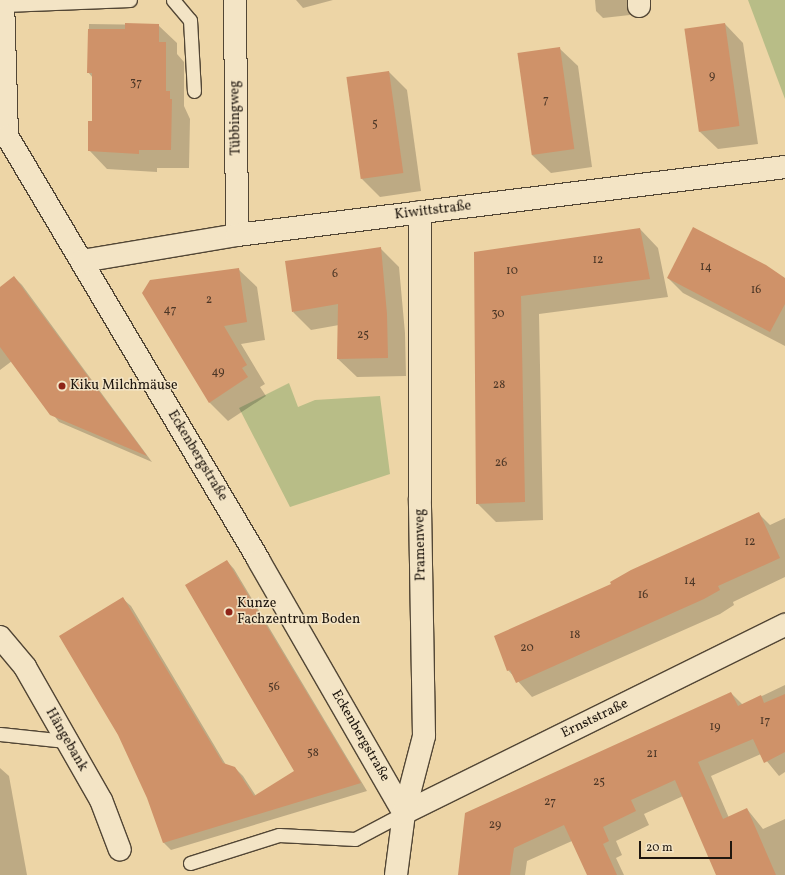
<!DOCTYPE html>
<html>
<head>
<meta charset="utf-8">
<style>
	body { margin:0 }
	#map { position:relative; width:785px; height:875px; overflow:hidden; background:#edd5a6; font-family:Vollkorn,serif }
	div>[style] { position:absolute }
	.green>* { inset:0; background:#b8bd87 }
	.shadow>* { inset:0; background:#0003 }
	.building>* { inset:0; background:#cf9269; transform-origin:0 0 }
	.roads { filter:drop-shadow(1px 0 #524635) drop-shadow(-1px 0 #524635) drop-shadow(0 1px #524635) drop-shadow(0 -1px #524635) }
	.lane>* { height:13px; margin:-6.5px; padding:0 6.5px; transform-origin:6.5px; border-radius:6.5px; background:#f3e4c5 }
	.street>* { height:22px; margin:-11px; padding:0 11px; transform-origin:11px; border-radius:11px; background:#f3e4c5 }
	.dots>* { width:11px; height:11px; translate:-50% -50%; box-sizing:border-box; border:2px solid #f3e4c5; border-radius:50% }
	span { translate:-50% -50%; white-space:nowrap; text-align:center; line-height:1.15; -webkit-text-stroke:3px #f3e4c5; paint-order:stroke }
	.number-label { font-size:12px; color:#4b3626 }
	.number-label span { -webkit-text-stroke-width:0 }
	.street-label { font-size:14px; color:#1f170f }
	.poi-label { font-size:14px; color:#1f170f }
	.left { translate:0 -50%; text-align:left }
	.scale { position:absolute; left:639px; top:841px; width:93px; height:18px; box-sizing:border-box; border:2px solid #1f170f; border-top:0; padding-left:5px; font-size:12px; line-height:14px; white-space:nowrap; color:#1f170f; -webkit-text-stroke:3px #f3e4c5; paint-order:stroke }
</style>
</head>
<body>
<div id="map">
	<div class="green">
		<i style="clip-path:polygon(748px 0,785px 0,785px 99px)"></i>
		<i style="clip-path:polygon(289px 383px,298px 407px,315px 400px,380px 396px,390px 474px,290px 507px,239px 408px)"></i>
	</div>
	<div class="shadow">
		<i style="clip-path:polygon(296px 0,333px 0,303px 8px)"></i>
		<i style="clip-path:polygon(595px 0,628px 0,630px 15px,603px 18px,596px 11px)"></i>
		<i style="clip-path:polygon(89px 24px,158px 25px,177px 43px,177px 54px,184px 62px,184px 106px,190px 119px,189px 168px,157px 168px,157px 172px,107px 169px,89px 150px,93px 122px,93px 78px,88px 72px)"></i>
		<i style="clip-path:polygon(725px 24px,743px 43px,758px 144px,718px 149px,699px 131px)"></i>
		<i style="clip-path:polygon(559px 48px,578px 66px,592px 167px,551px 173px,532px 155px)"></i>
		<i style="clip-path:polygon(389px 72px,407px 90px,421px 191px,380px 197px,362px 179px)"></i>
		<i style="clip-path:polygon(640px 229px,658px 248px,668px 297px,539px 314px,543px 520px,496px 522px,477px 503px,475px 253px)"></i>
		<i style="clip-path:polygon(380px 248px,399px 267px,405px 333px,406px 376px,357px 377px,338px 359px,339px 325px,311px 330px,293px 312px)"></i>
		<i style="clip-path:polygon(238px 269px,257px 287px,265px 340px,241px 344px,265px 384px,260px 387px,266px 396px,228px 421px,210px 403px,143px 293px)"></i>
		<i style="clip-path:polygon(14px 277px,22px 285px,152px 462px,59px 422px,12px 361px,0 370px,0 288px)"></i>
		<i style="clip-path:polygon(668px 278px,785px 278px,785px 346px,683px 293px)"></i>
		<i style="clip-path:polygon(758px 513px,770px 525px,785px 518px,785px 577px,733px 602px,734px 605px,720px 614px,532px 697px,508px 670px,612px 584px)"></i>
		<i style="clip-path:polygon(227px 561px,234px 569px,367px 791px,171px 850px,164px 843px,123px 599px,131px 606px,226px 765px,235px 768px,243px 776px,256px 796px,295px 772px)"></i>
		<i style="clip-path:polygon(785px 685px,785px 772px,779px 776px,761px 754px,711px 776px,729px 818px,747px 809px,763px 829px,785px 819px,785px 875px,717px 875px,683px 796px,644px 814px,649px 825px,616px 841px,622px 855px,616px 858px,624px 875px,588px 875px,572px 841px,527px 861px,525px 875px,458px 875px,731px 693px,743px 705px)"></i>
		<i style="clip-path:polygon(0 768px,9px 776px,27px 875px,0 875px)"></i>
	</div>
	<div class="building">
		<i style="clip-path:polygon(125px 23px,159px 24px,159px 42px,166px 42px,166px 91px,170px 91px,170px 99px,172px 99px,171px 150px,139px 150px,139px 154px,88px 151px,88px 121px,92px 121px,92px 73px,87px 73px,88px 29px,125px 29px)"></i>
		<i style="left:725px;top:23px;width:104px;height:41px;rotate:82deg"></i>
		<i style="left:560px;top:47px;width:103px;height:43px;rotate:82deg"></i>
		<i style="left:389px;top:71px;width:103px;height:43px;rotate:82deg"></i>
		<i style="clip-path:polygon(693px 227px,766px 265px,785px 278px,785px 304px,770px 332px,667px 278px)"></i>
		<i style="clip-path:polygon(640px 228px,650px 279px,521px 296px,525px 502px,476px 504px,474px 252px)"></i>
		<i style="clip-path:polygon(381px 247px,387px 314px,388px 358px,337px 359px,338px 304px,292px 312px,285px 261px)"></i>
		<i style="clip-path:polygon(239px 268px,247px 322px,224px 326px,247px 365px,242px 368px,248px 377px,209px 403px,142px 293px,150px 280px)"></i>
		<i style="clip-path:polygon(14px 276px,35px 305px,147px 456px,50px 415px,0 347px,0 287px)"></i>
		<i style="clip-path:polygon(759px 512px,780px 558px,718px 586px,720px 590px,704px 599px,516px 683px,510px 670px,507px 671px,494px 636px,611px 584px,610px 582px,631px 570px)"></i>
		<i style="clip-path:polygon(227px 560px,361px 783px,163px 843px,147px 798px,118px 735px,59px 636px,123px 597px,223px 763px,235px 767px,254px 796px,294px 771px,185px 585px)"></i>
		<i style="clip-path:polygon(731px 692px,738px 706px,761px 695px,764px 703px,785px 694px,785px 752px,764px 763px,753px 739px,698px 762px,723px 819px,747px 808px,776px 875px,716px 875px,675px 780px,631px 800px,636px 811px,603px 827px,609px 841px,603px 844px,617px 875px,587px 875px,564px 825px,514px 848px,510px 875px,458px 875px,465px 813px)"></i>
	</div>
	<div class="roads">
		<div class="lane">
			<i style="left:173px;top:0;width:26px;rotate:50deg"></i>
			<i style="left:190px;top:20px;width:71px;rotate:86.8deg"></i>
			<i style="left:3px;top:5px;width:127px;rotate:-2.3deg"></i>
			<i style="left:0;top:734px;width:66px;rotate:6.1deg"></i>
			<i style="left:190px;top:863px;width:93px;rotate:-17.5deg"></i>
			<i style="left:279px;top:835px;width:76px;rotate:3deg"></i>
			<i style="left:355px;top:839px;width:55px;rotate:-28deg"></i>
		</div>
		<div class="street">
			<i style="left:3px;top:0;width:136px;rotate:88.3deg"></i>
			<i style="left:7px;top:136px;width:494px;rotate:59.3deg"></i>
			<i style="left:259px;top:561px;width:291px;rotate:60.1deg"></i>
			<i style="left:235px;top:0;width:235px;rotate:89.5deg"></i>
			<i style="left:639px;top:0;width:6px;rotate:90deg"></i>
			<i style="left:82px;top:261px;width:157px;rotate:-9.5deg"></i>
			<i style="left:237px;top:235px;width:552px;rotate:-7.07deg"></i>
			<i style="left:0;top:637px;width:39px;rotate:50deg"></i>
			<i style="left:25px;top:667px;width:153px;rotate:60.3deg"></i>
			<i style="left:101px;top:800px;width:53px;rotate:69.2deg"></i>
			<i style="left:404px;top:813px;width:425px;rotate:-26.3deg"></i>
			<i style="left:396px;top:875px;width:63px;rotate:-82.6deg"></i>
			<i style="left:404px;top:813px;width:80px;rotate:-75.4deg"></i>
			<i style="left:424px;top:736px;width:238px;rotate:-91deg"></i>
			<i style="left:420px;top:498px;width:286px;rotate:-90deg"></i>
		</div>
	</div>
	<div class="dots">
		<i style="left:62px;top:386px;background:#8f2418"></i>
		<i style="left:229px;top:612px;background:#8f2418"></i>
	</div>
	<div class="number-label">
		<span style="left:712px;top:77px">9</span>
		<span style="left:136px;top:84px">37</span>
		<span style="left:546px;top:101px">7</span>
		<span style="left:375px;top:125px">5</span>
		<span style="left:598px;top:261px">12</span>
		<span style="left:706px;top:268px">14</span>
		<span style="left:512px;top:272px">10</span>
		<span style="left:335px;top:275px">6</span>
		<span style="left:756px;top:291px">16</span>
		<span style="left:209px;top:301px">2</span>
		<span style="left:170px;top:311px">47</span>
		<span style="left:498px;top:315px">30</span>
		<span style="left:363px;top:336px">25</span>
		<span style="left:218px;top:373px">49</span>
		<span style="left:499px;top:386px">28</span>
		<span style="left:501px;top:464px">26</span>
		<span style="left:750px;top:543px">12</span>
		<span style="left:690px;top:582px">14</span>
		<span style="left:643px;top:596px">16</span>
		<span style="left:575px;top:636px">18</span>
		<span style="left:527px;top:649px">20</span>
		<span style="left:274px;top:688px">56</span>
		<span style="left:765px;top:722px">17</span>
		<span style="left:715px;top:728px">19</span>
		<span style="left:313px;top:754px">58</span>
		<span style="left:652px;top:755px">21</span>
		<span style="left:599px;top:783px">25</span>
		<span style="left:550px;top:803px">27</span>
		<span style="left:495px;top:826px">29</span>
	</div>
	<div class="street-label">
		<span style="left:236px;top:118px;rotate:-91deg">Tübbingweg</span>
		<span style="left:433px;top:211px;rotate:-7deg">Kiwittstraße</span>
		<span style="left:197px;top:456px;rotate:59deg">Eckenbergstraße</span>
		<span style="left:421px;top:545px;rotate:-91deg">Pramenweg</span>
		<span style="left:595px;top:719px;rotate:-26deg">Ernststraße</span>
		<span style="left:360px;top:736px;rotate:60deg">Eckenbergstraße</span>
		<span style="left:66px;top:740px;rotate:60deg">Hängebank</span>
	</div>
	<div class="poi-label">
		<span class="left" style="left:70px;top:386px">Kiku Milchmäuse</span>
		<span class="left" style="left:237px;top:612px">Kunze<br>Fachzentrum Boden</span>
	</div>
	<div class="scale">20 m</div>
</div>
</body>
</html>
